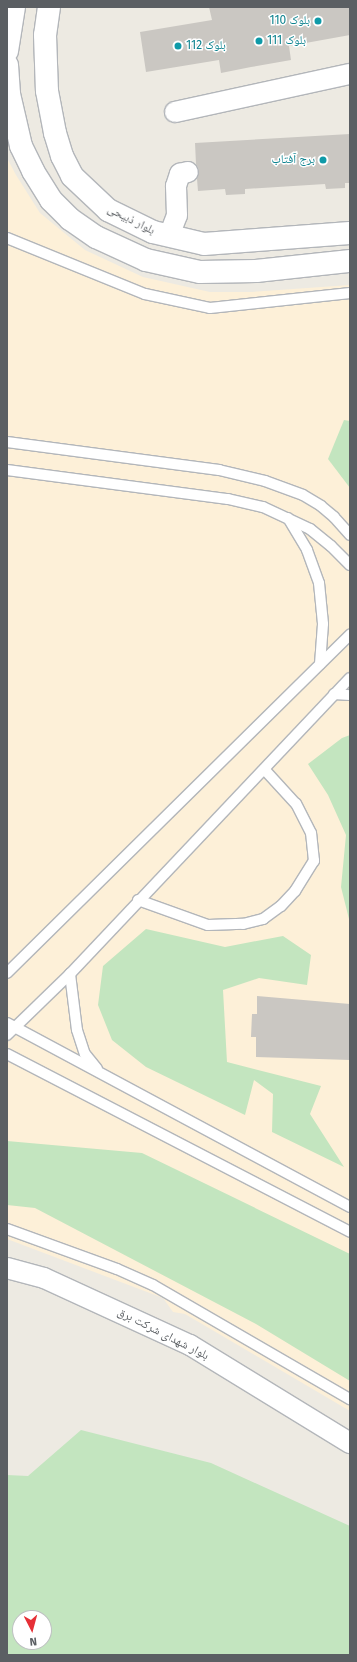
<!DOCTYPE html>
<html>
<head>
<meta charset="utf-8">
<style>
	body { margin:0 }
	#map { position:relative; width:357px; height:1662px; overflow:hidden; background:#edeae2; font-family:"Fira Sans","Noto Naskh Arabic",sans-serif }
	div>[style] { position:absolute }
	.commercial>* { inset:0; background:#fdf0d8 }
	.green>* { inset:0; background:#c3e5bf }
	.building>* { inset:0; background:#cac7c2 }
	.roads { filter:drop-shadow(1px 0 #b3b6ba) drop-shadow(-1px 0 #b3b6ba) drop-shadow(0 1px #b3b6ba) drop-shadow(0 -1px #b3b6ba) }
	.lane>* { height:10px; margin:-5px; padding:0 5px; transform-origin:5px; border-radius:5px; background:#fff }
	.street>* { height:20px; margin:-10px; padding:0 10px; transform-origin:10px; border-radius:10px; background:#fff }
	.secondary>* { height:22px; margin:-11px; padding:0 11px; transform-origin:11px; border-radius:11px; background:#fff }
	.dots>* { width:11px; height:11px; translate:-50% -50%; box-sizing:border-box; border:2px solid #fff; border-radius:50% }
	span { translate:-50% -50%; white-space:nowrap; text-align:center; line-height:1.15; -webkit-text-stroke:3px #fff; paint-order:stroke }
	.culture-label { font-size:12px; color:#0d838f }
	.right { translate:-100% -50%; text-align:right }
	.left { translate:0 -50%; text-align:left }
	.street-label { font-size:12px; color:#5b5f63 }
	.frame { position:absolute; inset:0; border:8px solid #5b5f63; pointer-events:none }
	.north { position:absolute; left:12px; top:1610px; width:40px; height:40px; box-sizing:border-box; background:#fff; border:1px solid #bdbfc1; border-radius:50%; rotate:174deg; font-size:11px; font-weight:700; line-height:16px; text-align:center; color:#5b5f63 }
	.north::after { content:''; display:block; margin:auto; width:14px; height:18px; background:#e63037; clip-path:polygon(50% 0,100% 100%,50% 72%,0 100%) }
</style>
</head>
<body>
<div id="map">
	<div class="commercial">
		<i style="clip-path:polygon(7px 158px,16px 175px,40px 213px,85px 250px,143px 277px,210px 292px,252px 292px,350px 285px,350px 1411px,185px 1314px,173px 1312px,163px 1298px,7px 1239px)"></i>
	</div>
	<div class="green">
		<i style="clip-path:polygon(344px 420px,350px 421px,350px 488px,328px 459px)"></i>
		<i style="clip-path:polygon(350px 735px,350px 923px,341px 887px,346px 835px,328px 795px,308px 764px,342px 738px)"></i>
		<i style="clip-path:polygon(146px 929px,225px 947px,283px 936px,311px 955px,307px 985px,259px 978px,223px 990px,227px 1062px,321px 1086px,310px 1114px,344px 1167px,272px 1132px,273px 1094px,254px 1080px,245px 1115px,146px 1067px,112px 1040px,98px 1005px,103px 966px)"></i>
		<i style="clip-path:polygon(7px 1141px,142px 1153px,350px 1254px,350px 1381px,256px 1324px,35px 1208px,7px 1205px)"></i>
		<i style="clip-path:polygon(evenodd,81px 1430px,211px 1463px,350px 1526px,350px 1655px,7px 1655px,7px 1475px,28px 1476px,81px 1430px,20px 1618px,44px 1618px,44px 1642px,20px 1642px,20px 1618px)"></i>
	</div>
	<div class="building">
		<i style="clip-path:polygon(209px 7px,350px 7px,350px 35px,289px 46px,291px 60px,251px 67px,221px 73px,219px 60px,146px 72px,140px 32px,212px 20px)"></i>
		<i style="clip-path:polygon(350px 134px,350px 183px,345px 183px,345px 188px,326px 189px,325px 184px,245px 189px,245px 194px,226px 195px,225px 189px,198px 191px,197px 179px,199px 170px,196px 164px,195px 143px)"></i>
		<i style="clip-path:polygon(257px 996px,350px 1004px,350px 1060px,256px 1057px,256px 1037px,251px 1037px,252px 1014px,257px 1014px)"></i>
	</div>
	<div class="roads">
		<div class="lane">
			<i style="left:7px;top:238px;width:149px;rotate:22.1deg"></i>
			<i style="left:145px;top:294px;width:66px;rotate:12.2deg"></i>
			<i style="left:210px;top:308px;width:141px;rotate:-6.1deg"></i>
			<i style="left:7px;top:442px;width:214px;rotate:7.5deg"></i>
			<i style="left:219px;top:470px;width:47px;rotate:13.4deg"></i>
			<i style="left:265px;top:481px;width:40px;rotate:20.2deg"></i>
			<i style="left:303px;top:495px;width:21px;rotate:31deg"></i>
			<i style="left:321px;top:506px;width:17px;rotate:40deg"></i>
			<i style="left:334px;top:517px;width:24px;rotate:48deg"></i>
			<i style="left:7px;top:470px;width:223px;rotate:7.5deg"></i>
			<i style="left:228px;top:499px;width:36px;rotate:13deg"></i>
			<i style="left:263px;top:507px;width:52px;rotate:25.1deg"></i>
			<i style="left:310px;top:529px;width:27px;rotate:39deg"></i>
			<i style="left:331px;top:546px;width:27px;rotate:45deg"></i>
			<i style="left:288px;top:518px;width:37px;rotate:59deg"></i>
			<i style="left:307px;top:550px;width:35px;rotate:70deg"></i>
			<i style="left:319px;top:583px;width:41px;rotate:84.4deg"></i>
			<i style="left:323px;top:624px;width:40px;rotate:94.3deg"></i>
			<i style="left:334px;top:694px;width:16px;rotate:4deg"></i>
			<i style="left:138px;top:900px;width:74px;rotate:19.7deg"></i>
			<i style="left:208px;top:925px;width:35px;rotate:-2deg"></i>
			<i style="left:243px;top:924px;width:21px;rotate:-14deg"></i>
			<i style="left:263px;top:919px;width:22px;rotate:-36deg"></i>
			<i style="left:281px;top:906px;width:21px;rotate:-47deg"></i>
			<i style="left:295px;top:891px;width:36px;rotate:-58deg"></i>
			<i style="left:314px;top:861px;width:28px;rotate:-96deg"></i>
			<i style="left:311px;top:833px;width:33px;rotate:-117deg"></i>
			<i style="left:296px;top:804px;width:47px;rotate:-132.4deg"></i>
			<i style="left:7px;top:973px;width:482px;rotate:-44.6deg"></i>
			<i style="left:70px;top:974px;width:56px;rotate:82.9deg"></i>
			<i style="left:77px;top:1030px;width:25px;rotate:72deg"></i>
			<i style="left:85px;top:1054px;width:19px;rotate:51deg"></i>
			<i style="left:7px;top:1023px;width:389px;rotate:28.2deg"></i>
			<i style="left:7px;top:1035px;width:88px;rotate:-44.1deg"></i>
			<i style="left:70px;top:974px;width:407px;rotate:-46.6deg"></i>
			<i style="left:7px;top:1054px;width:386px;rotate:27.4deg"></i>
			<i style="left:7px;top:1229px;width:117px;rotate:20deg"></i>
			<i style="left:117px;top:1269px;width:39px;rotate:24deg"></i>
			<i style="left:153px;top:1285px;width:228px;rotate:30.1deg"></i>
		</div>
		<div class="street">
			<i style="left:175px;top:112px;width:179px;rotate:-12.3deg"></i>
			<i style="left:169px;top:236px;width:22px;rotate:-69deg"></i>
			<i style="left:177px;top:215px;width:29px;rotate:-92deg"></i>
			<i style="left:176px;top:186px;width:13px;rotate:-72deg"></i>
			<i style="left:180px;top:174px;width:8px;rotate:-14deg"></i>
			<i style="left:7px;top:1268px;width:38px;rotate:15deg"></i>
			<i style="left:44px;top:1278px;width:161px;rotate:24.7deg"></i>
			<i style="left:190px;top:1345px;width:188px;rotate:31.5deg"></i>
		</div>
		<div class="secondary">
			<i style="left:49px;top:7px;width:28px;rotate:98deg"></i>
			<i style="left:45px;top:35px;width:56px;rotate:88deg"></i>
			<i style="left:47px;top:91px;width:43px;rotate:79.2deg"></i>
			<i style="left:55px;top:133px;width:24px;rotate:73deg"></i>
			<i style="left:62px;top:156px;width:22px;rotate:63deg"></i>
			<i style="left:72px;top:176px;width:50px;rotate:43.4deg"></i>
			<i style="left:108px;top:210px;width:50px;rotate:26.1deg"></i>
			<i style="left:153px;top:232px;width:52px;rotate:13.2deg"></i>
			<i style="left:204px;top:244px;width:146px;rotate:-4.3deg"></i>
			<i style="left:7px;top:51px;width:45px;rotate:-81deg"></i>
			<i style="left:7px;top:65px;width:29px;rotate:86deg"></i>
			<i style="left:9px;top:94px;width:53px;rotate:77deg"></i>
			<i style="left:21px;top:146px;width:28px;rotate:64deg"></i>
			<i style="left:33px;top:171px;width:34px;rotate:58deg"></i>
			<i style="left:51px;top:200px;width:27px;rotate:45deg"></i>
			<i style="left:70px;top:219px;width:32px;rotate:35deg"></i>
			<i style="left:96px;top:237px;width:55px;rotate:24.7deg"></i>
			<i style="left:146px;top:260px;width:55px;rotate:12.5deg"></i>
			<i style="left:200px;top:272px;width:56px;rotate:-1deg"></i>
			<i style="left:256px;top:271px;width:95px;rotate:-6.1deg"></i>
		</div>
	</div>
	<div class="dots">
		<i style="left:318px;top:21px;background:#0f9aa8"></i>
		<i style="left:259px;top:41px;background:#0f9aa8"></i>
		<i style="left:178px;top:46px;background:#0f9aa8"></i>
		<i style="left:323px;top:160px;background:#0f9aa8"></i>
	</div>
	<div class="culture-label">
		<span class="right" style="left:310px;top:21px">بلوک 110</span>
		<span class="left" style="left:267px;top:41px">بلوک 111</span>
		<span class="left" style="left:186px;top:46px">بلوک 112</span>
		<span class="right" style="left:315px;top:160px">برج آفتاب</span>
	</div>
	<div class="street-label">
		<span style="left:131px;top:220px;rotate:27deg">بلوار ذبیحی</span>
		<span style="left:163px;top:1334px;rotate:27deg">بلوار شهدای شرکت برق</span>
	</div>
	<div class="frame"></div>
	<div class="north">N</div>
</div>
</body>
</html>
